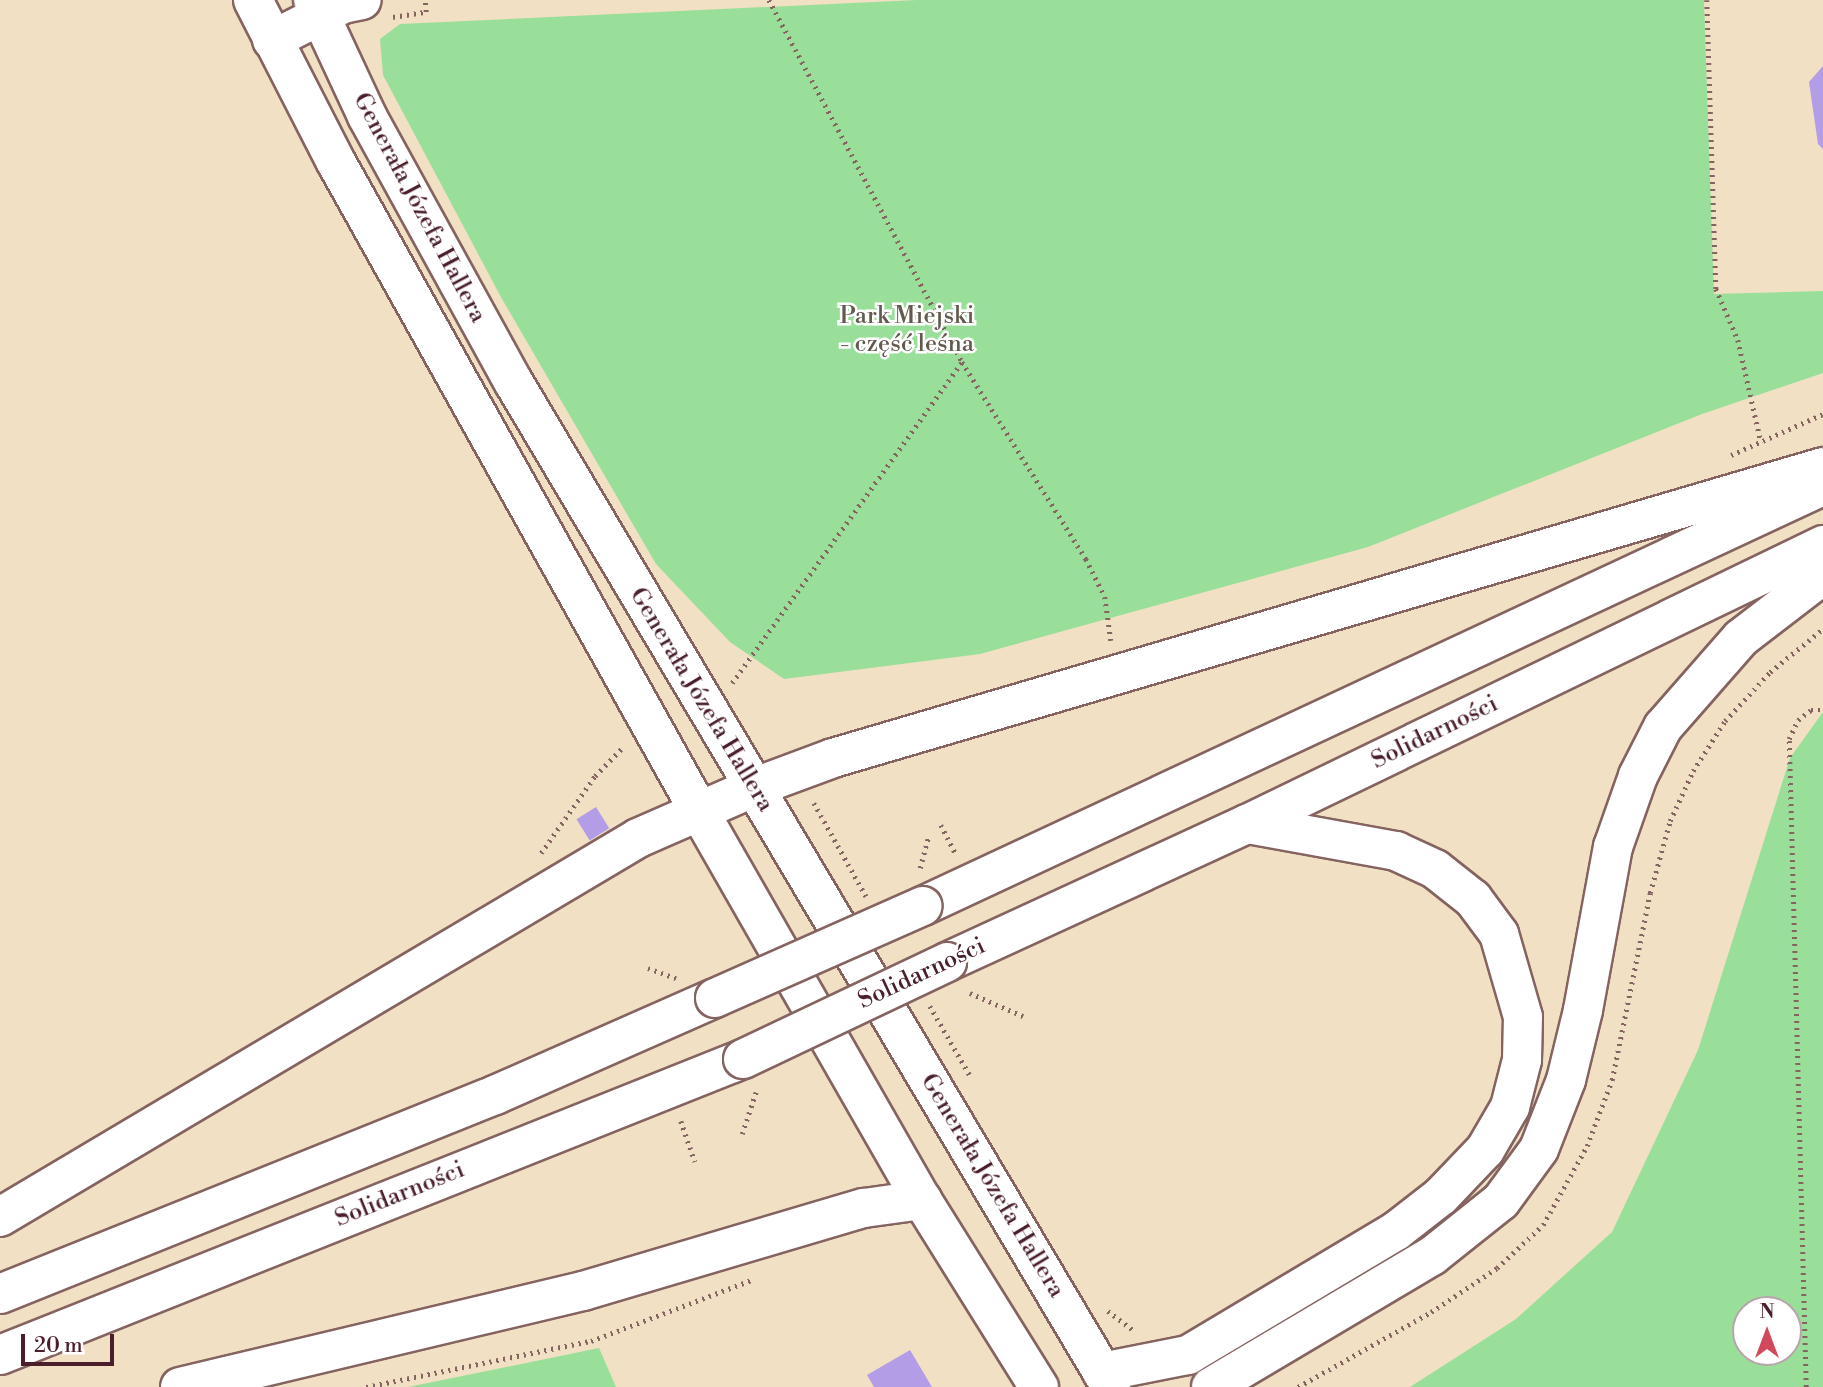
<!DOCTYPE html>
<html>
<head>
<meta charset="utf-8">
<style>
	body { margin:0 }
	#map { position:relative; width:1823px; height:1387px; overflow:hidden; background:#f1e0c3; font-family:"Libre Bodoni",serif }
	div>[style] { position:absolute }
	.green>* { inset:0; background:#99df99 }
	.building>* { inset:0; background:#b29de6; transform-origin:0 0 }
	.path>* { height:4.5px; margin-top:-2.25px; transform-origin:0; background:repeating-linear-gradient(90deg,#846360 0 2px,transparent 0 7px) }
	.roads { filter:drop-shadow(2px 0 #846360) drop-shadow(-2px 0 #846360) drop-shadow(0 2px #846360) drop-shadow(0 -2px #846360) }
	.minor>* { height:38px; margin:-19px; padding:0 19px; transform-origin:19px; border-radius:19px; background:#fff }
	.major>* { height:38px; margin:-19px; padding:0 19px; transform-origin:19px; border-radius:19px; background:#fff }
	.bridges { filter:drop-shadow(2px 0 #846360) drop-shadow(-2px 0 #846360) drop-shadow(0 2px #846360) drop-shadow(0 -2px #846360) }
	.major-bridge>* { height:38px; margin:-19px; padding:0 19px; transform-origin:19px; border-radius:19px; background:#fff }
	span { translate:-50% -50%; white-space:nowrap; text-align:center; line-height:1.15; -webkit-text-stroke:5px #fff; paint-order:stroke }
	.street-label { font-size:24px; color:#4a1f2b }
	.park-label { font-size:24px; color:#62594c }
	.north { position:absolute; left:1732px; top:1296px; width:70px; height:70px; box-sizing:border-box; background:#fff; border:2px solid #b7a5aa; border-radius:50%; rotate:0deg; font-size:19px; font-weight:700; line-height:28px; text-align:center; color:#4a1f2b }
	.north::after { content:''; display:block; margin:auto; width:24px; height:32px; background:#d1495b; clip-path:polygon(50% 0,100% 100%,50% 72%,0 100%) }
	.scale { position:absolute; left:21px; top:1334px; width:93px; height:32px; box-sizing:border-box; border:4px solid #4a1f2b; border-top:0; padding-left:9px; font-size:21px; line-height:24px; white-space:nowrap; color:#4a1f2b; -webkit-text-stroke:5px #fff; paint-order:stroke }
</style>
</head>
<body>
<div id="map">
	<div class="green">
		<i style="clip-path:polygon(917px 0,1704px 0,1714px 294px,1823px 291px,1823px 373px,1702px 414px,1368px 547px,980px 654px,784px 679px,730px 642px,656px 564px,502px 299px,383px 75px,380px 39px,400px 24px)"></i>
		<i style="clip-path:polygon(evenodd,1823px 712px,1823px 1387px,1410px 1387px,1516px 1319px,1612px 1232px,1698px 1050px,1790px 758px,1823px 712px,1746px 1310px,1788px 1310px,1788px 1352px,1746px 1352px,1746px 1310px)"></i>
		<i style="clip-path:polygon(599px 1348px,616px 1387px,408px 1387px,477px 1373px)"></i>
	</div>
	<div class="building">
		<i style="clip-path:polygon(1823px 66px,1823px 149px,1818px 144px,1809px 82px)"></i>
		<i style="left:596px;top:807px;width:25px;height:23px;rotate:58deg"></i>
		<i style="clip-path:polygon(910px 1350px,932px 1387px,874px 1387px,867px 1375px)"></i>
	</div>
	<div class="path">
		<i style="left:769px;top:0;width:410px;rotate:61.9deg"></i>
		<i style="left:962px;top:362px;width:233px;rotate:57.8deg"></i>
		<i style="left:1086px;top:559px;width:42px;rotate:63.4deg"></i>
		<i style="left:1105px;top:597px;width:44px;rotate:82.2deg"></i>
		<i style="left:1707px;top:0;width:289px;rotate:88.2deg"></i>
		<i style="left:1716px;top:289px;width:56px;rotate:66.7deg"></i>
		<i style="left:1738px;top:340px;width:105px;rotate:77.3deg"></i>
		<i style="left:393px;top:17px;width:33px;rotate:-9deg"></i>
		<i style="left:426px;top:12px;width:12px;rotate:-95deg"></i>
		<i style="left:1731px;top:455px;width:101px;rotate:-24deg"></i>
		<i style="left:732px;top:683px;width:395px;rotate:-54.4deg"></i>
		<i style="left:814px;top:803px;width:107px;rotate:60.8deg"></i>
		<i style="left:941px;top:825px;width:31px;rotate:63deg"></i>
		<i style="left:541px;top:853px;width:94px;rotate:-55deg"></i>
		<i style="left:595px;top:776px;width:40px;rotate:-46deg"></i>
		<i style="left:920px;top:868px;width:34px;rotate:-75deg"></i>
		<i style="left:648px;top:968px;width:30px;rotate:20deg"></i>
		<i style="left:970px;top:993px;width:58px;rotate:23.5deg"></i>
		<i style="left:930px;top:1006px;width:82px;rotate:60deg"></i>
		<i style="left:681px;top:1121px;width:43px;rotate:71.1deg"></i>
		<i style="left:742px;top:1134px;width:44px;rotate:-71.6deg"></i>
		<i style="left:1108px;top:1311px;width:34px;rotate:37deg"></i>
		<i style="left:366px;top:1387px;width:230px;rotate:-11.6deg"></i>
		<i style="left:591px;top:1341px;width:172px;rotate:-20.8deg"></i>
		<i style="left:1298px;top:1387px;width:153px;rotate:-29.4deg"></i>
		<i style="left:1431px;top:1312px;width:79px;rotate:-33.7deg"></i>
		<i style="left:1497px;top:1268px;width:63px;rotate:-43.1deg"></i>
		<i style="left:1543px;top:1225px;width:90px;rotate:-60.9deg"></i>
		<i style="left:1587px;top:1146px;width:71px;rotate:-69.3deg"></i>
		<i style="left:1612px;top:1080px;width:191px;rotate:-78.5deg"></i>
		<i style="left:1650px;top:893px;width:75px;rotate:-74.5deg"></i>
		<i style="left:1670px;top:821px;width:55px;rotate:-65.3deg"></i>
		<i style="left:1693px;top:771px;width:59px;rotate:-57.4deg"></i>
		<i style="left:1725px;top:721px;width:67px;rotate:-47.4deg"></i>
		<i style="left:1770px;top:672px;width:68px;rotate:-39.1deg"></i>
		<i style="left:1806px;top:1387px;width:648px;rotate:-91.5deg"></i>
		<i style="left:1789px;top:739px;width:21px;rotate:-65deg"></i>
		<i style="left:1798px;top:720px;width:16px;rotate:-38deg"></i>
		<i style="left:1811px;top:710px;width:12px"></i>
	</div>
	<div class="roads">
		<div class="minor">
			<i style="left:272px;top:40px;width:80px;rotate:-26.9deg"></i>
			<i style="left:343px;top:4px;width:19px;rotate:-12deg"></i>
		</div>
		<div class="major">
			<i style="left:253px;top:0;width:182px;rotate:62.9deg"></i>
			<i style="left:336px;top:162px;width:744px;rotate:60.78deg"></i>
			<i style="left:699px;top:811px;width:448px;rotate:60.2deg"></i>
			<i style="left:922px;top:1200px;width:221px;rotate:58deg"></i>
			<i style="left:313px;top:0;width:128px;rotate:65deg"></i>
			<i style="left:367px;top:116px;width:305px;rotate:61.2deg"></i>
			<i style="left:514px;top:383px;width:1168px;rotate:59.26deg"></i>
			<i style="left:923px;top:906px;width:988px;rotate:-25.03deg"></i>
			<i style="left:947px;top:962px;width:330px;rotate:-24.7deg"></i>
			<i style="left:1247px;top:824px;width:640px;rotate:-25.84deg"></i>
			<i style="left:0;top:1217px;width:742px;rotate:-30.71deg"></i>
			<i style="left:638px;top:838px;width:128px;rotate:-23.6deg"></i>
			<i style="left:755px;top:787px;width:83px;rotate:-20.4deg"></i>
			<i style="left:833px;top:758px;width:1032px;rotate:-16.38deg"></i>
			<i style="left:0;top:1294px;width:534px;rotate:-21.9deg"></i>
			<i style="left:495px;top:1095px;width:240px;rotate:-23.8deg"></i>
			<i style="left:0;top:1355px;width:800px;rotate:-21.72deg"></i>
			<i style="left:1102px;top:1372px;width:88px;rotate:-11.2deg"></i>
			<i style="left:1188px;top:1355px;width:242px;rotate:-30.8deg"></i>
			<i style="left:1396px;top:1231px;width:57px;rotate:-37.9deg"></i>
			<i style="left:1441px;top:1196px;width:64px;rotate:-46.3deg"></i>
			<i style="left:1485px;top:1150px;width:50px;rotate:-59.8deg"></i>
			<i style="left:1510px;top:1107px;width:49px;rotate:-75.7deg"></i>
			<i style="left:1522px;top:1060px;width:43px;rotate:-88.7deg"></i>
			<i style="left:1523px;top:1017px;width:86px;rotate:-106.1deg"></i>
			<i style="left:1499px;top:934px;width:44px;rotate:-126.6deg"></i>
			<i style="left:1473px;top:899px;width:48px;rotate:-141.7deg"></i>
			<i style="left:1435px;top:869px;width:43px;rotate:-155.2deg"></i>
			<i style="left:1396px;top:851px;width:151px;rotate:-169.7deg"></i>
			<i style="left:180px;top:1387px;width:414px;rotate:-13.4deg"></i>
			<i style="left:583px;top:1291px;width:293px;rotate:-16.5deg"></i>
			<i style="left:864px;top:1208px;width:59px;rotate:-7.9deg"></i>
			<i style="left:1211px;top:1387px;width:257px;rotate:-30.7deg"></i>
			<i style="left:1432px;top:1256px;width:88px;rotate:-38.6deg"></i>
			<i style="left:1501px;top:1201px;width:64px;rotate:-53.8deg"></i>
			<i style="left:1539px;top:1149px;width:74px;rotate:-68.6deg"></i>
			<i style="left:1566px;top:1080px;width:72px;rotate:-76.3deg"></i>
			<i style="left:1583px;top:1010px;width:166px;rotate:-79.6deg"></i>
			<i style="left:1613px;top:847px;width:75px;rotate:-70.6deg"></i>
			<i style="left:1638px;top:776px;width:55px;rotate:-63deg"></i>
			<i style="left:1663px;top:727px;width:118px;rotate:-48.8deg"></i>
			<i style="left:1741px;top:638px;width:103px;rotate:-37.5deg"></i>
		</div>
	</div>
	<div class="bridges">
		<div class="major-bridge">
			<i style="left:715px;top:998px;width:227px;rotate:-23.9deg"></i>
			<i style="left:743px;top:1059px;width:226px;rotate:-25.4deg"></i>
		</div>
	</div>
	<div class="street-label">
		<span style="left:419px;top:208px;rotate:62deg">Generała Józefa Hallera</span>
		<span style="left:701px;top:700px;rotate:59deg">Generała Józefa Hallera</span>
		<span style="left:1435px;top:733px;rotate:-26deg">Solidarności</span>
		<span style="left:922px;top:974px;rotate:-25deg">Solidarności</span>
		<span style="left:992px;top:1186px;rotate:59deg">Generała Józefa Hallera</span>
		<span style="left:400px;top:1195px;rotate:-22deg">Solidarności</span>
	</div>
	<div class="park-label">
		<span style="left:907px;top:331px">Park Miejski<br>- część leśna</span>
	</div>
	<div class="north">N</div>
	<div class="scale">20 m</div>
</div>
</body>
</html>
